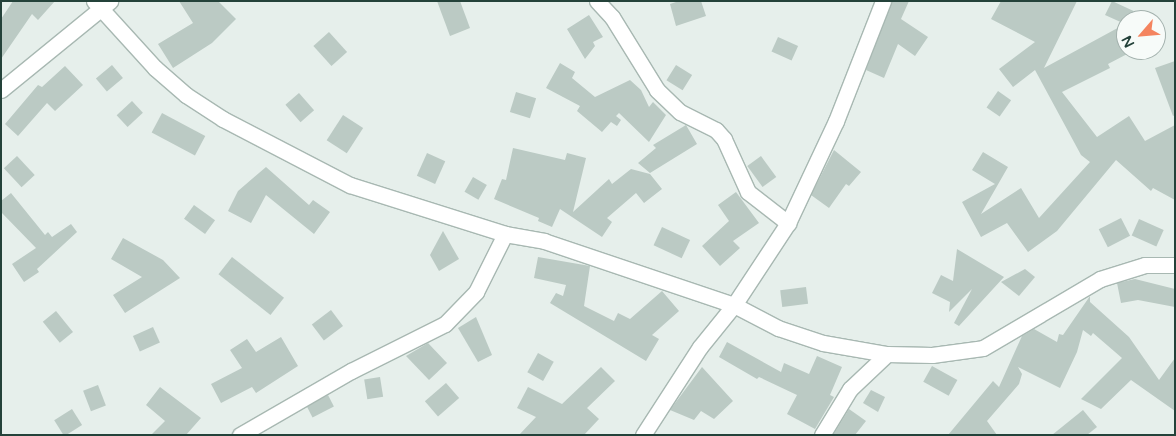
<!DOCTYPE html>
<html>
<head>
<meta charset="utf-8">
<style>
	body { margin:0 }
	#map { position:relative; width:1176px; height:436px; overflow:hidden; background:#e6efeb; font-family:"Varela Round",sans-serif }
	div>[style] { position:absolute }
	.building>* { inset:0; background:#bbcac4; transform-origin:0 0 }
	.roads { filter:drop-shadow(1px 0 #a8b8b2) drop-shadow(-1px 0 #a8b8b2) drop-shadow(0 1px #a8b8b2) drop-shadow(0 -1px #a8b8b2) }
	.street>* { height:15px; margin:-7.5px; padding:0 7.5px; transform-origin:7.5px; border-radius:7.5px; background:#fff }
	span { translate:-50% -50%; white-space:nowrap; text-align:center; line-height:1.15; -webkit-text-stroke:4.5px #f7fbf9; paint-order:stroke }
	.frame { position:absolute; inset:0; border:2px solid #24423a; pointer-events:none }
	.north { position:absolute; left:1116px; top:10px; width:50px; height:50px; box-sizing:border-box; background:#f7fbf9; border:1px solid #a3b1ad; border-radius:50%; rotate:243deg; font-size:14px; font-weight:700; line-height:20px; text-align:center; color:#24423a }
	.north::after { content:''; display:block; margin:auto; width:18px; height:22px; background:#f4845f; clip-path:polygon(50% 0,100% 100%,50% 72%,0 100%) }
</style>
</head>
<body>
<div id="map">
	<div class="building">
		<i style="clip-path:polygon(13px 1px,55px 1px,38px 20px,32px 14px,1px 59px,1px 19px)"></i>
		<i style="clip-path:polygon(179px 1px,218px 1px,236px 19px,212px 43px,173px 68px,158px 44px,193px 23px)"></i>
		<i style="clip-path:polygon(437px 1px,460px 1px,470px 28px,450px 36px)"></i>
		<i style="clip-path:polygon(679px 1px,701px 1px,706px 16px,676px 26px,670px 4px)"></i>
		<i style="clip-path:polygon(892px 1px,909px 1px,901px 19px,928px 37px,915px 56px,898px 44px,884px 78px,866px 70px)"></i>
		<i style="clip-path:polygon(1001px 1px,1077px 1px,1044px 68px,1125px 24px,1105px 15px,1112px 1px,1153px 20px,1126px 20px,1126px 50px,1131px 52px,1108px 64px,1110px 68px,1062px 92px,1097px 137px,1129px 116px,1145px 141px,1175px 125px,1175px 200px,1153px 188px,1151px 191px,1116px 160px,1057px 231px,1028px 252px,1007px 223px,981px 237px,962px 202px,995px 184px,972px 170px,983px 152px,1008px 167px,981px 214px,1021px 188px,1039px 218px,1090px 162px,1081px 155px,1035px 70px,1013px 87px,999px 69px,1035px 42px,991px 19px)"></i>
		<i style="clip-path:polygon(589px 15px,603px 37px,593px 42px,595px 46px,585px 59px,567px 29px)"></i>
		<i style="left:329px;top:32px;width:27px;height:21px;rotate:48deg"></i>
		<i style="left:778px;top:37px;width:22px;height:16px;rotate:24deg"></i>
		<i style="clip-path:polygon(1175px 61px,1175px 115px,1173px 116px,1155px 68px)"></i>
		<i style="clip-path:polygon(560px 63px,575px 72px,572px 78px,595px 97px,630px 80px,641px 90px,649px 107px,653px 102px,666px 115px,649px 142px,619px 113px,616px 116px,621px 120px,617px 126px,611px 122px,602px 132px,577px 111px,580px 106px,546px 88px)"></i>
		<i style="left:112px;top:65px;width:17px;height:21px;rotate:50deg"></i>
		<i style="left:676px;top:65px;width:19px;height:18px;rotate:32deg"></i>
		<i style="clip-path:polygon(65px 66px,83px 85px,55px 111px,47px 103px,18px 136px,5px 124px,38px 85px,42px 87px)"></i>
		<i style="left:998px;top:91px;width:16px;height:20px;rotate:35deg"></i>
		<i style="left:516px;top:92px;width:21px;height:21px;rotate:17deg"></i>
		<i style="left:299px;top:93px;width:23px;height:18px;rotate:49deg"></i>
		<i style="left:132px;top:101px;width:16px;height:21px;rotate:47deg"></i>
		<i style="left:162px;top:113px;width:49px;height:22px;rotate:28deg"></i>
		<i style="left:343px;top:115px;width:24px;height:30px;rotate:33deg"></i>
		<i style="clip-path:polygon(686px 125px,697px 144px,650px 173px,638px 163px,656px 148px,653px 145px)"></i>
		<i style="clip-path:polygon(513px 148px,565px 160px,567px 153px,586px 158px,573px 212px,609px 179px,612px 184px,631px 169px,650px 174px,662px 189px,644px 203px,636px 193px,607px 218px,612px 222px,602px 237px,560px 209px,552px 227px,538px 221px,539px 218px,494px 199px,502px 179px,506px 180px)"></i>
		<i style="clip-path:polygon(834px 150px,861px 172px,849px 186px,846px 184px,829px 208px,811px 195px)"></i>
		<i style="left:427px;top:153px;width:20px;height:25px;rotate:24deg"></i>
		<i style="left:17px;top:156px;width:26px;height:18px;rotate:47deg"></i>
		<i style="left:761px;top:156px;width:26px;height:17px;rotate:54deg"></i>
		<i style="clip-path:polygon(266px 167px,309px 205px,313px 200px,330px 212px,314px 234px,266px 195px,251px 223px,228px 211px,238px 191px)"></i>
		<i style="left:473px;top:177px;width:16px;height:17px;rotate:30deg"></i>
		<i style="clip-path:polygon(736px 192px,759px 223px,733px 241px,740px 248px,720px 266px,702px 246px,729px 221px,718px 205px)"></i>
		<i style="clip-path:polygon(11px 193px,45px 235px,48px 232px,52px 237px,71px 224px,77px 232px,37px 269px,39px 272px,24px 282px,12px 264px,36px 248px,1px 212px,1px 201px)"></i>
		<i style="left:194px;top:205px;width:26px;height:17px;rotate:36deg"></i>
		<i style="left:1121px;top:218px;width:20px;height:25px;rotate:63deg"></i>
		<i style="left:1139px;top:219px;width:27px;height:18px;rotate:24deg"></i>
		<i style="left:662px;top:227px;width:31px;height:20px;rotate:25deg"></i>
		<i style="clip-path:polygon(443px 231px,459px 259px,439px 271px,430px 255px)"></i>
		<i style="clip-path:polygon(123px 238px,163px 260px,180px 278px,125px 313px,113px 295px,142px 277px,111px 259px)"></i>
		<i style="clip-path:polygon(957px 249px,1004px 277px,959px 326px,954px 323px,972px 289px,949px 312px,950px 302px,932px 293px,941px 275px,953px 281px)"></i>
		<i style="left:232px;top:257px;width:66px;height:22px;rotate:38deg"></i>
		<i style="clip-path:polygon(538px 257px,590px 266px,584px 306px,614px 321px,618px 313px,630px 319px,662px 291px,679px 311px,652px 335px,659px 339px,646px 361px,550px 303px,556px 293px,563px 296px,566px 285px,534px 278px)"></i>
		<i style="clip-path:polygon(1025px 269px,1035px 277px,1019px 296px,1001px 282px)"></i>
		<i style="clip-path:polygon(1135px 279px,1175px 289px,1175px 307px,1138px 300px,1121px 303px,1117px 283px)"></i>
		<i style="left:806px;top:287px;width:17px;height:26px;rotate:83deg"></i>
		<i style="clip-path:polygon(1090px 296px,1090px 302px,1129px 337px,1159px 380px,1175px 358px,1175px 411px,1131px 380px,1101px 409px,1081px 399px,1122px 358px,1093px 333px,1091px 336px,1083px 330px,1077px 352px,1060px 388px,1018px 367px,1022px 374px,1019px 384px,987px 421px,997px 435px,948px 435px,993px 381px,999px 387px,1022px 336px,1034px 329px,1057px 342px,1059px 334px,1063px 335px)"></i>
		<i style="left:331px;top:310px;width:20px;height:24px;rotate:53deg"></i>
		<i style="left:56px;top:311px;width:27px;height:17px;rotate:51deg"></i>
		<i style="clip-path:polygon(476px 317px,492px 355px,478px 362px,458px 328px)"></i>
		<i style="left:153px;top:327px;width:17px;height:22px;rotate:66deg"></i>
		<i style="clip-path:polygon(281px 337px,298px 366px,256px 393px,252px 387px,221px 403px,211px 384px,242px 368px,230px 350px,247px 339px,256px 352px)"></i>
		<i style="clip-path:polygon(727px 342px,781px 372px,784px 363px,809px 374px,817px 356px,842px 367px,830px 395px,834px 397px,815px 429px,787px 414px,797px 395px,759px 377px,757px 379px,719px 357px)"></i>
		<i style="clip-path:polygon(428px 343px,447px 363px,429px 380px,406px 356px)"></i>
		<i style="left:538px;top:353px;width:18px;height:22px;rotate:29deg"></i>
		<i style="left:932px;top:366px;width:29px;height:18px;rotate:29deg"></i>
		<i style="clip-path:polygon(601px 367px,615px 381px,587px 408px,599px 419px,584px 435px,519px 435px,536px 417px,517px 408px,528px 387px,562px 404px)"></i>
		<i style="clip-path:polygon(702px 367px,733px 401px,714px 419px,701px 411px,694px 420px,670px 410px)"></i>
		<i style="left:380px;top:377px;width:20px;height:16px;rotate:81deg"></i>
		<i style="left:446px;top:383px;width:20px;height:28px;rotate:49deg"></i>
		<i style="left:98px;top:385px;width:22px;height:16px;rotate:69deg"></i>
		<i style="clip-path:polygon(160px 387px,201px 418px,186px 435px,151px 435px,165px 421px,146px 405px)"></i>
		<i style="clip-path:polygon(871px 390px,885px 397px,878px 412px,863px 403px)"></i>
		<i style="left:328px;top:395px;width:13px;height:24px;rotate:63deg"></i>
		<i style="left:72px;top:409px;width:19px;height:21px;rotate:58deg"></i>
		<i style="clip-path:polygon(849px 409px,866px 421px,855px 435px,833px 435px)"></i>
		<i style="clip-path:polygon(1083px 410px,1097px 427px,1087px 435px,1052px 435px)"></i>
	</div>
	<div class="roads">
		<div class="street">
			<i style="left:94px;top:1px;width:91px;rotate:47.7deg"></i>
			<i style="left:155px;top:68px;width:41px;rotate:41.1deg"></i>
			<i style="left:186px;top:95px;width:44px;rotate:33deg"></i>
			<i style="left:223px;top:119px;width:143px;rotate:27.5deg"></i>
			<i style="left:350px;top:185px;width:163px;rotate:17.5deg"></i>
			<i style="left:505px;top:234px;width:40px;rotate:10deg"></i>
			<i style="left:544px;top:241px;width:200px;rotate:18.6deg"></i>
			<i style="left:734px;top:305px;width:50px;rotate:27.6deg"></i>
			<i style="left:778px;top:328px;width:47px;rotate:18.4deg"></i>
			<i style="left:823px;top:343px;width:65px;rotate:9.8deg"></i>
			<i style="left:887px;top:354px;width:45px;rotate:1.3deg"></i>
			<i style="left:932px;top:355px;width:51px;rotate:-7.8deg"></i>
			<i style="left:983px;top:348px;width:136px;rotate:-30.5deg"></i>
			<i style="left:1100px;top:279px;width:47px;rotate:-17.3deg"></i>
			<i style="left:1145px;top:265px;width:30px"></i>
			<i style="left:597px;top:1px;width:22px;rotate:47deg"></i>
			<i style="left:612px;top:17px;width:86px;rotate:58.3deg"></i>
			<i style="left:657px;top:90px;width:32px;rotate:44deg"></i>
			<i style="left:680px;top:112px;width:40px;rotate:26.6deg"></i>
			<i style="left:716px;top:130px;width:12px;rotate:48deg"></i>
			<i style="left:724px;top:139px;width:58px;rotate:65.6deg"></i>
			<i style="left:748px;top:192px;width:51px;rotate:37.8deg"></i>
			<i style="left:1px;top:90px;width:141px;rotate:-39.2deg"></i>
			<i style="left:240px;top:435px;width:128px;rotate:-30deg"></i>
			<i style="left:351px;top:371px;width:105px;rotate:-26.6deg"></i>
			<i style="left:445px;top:324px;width:45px;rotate:-45.9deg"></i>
			<i style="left:476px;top:292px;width:65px;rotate:-63.4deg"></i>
			<i style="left:643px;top:435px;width:105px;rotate:-57.1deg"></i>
			<i style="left:700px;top:347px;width:54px;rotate:-51deg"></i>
			<i style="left:734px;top:305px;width:98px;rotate:-56.6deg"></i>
			<i style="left:788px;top:223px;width:113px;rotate:-64.8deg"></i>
			<i style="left:836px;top:121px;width:129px;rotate:-68.6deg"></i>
			<i style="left:822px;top:435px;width:54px;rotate:-58.7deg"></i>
			<i style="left:850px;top:389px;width:51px;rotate:-43.4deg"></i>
		</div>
	</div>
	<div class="frame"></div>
	<div class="north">N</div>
</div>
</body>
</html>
